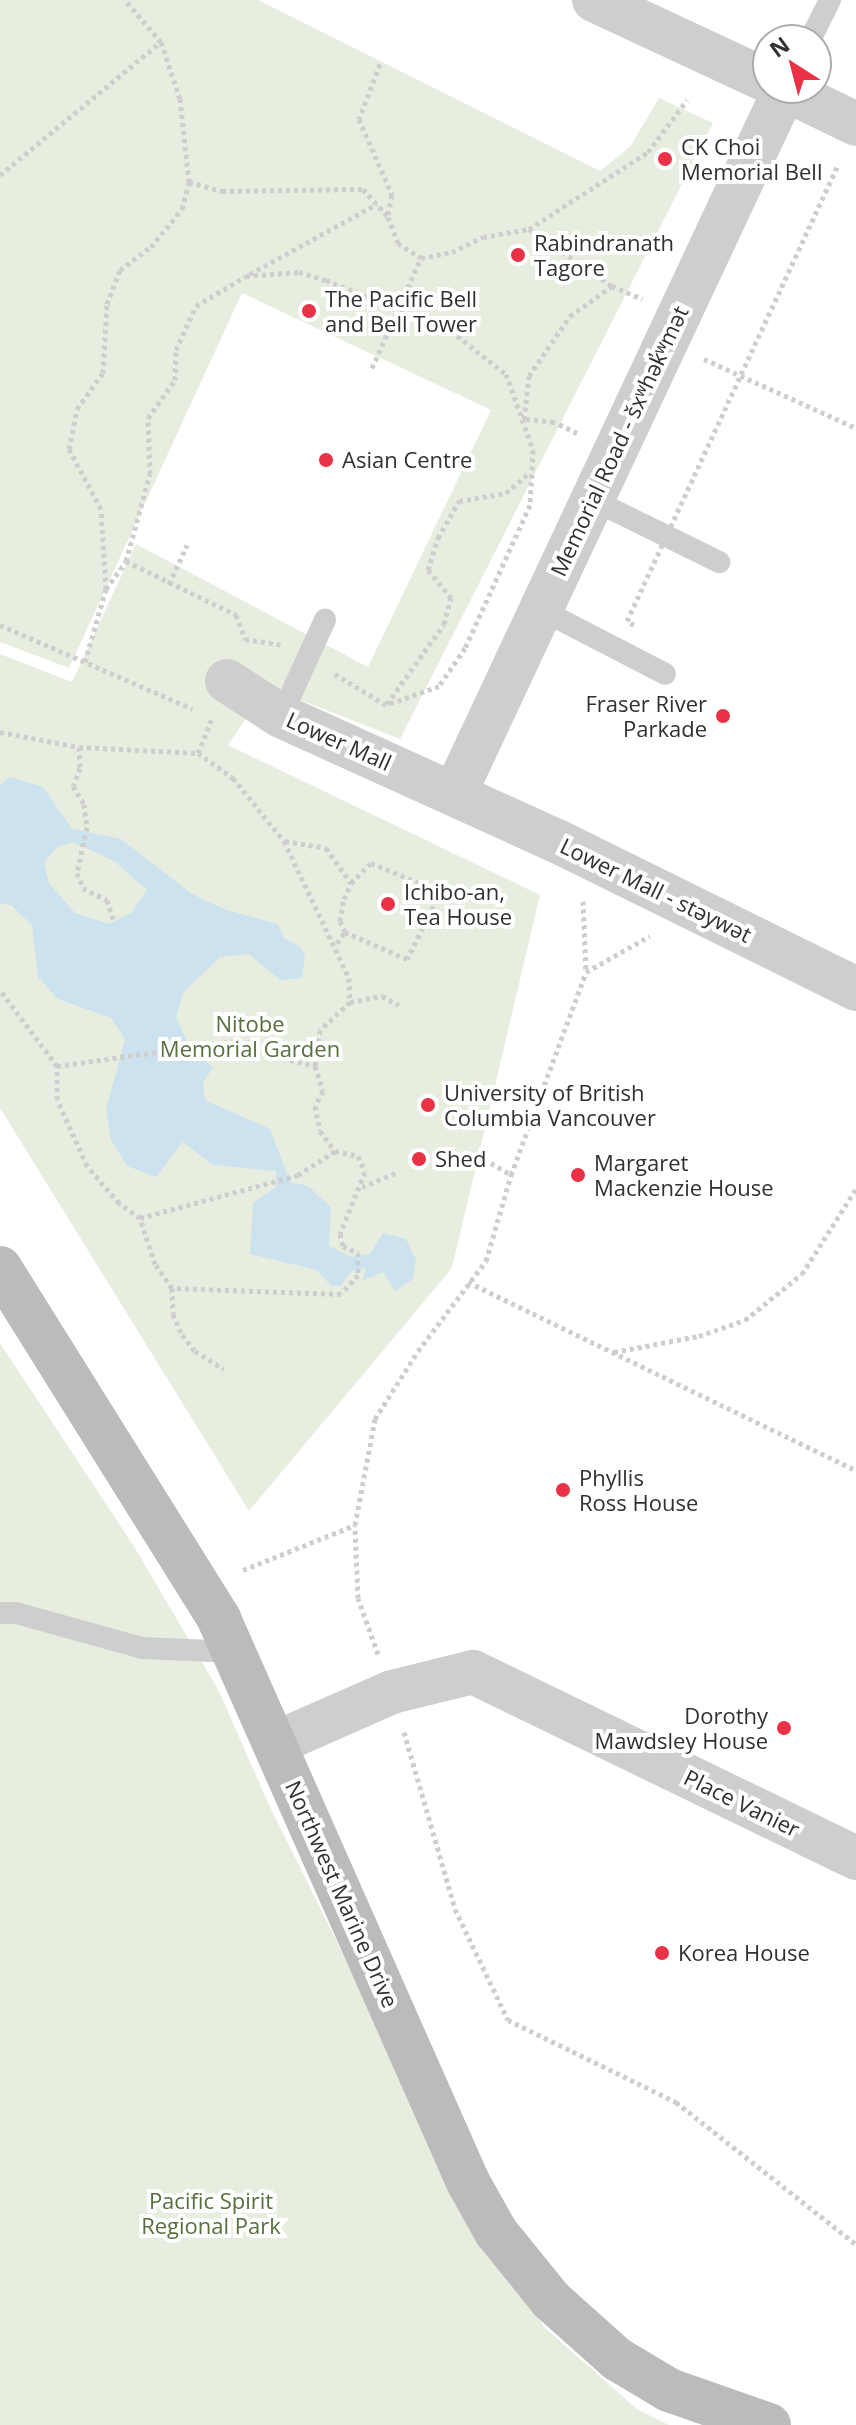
<!DOCTYPE html>
<html>
<head>
<meta charset="utf-8">
<style>
	body { margin:0 }
	#map { position:relative; width:856px; height:2425px; overflow:hidden; background:#fff; font-family:"Open Sans",sans-serif }
	div>[style] { position:absolute }
	.green>* { inset:0; background:#e8eedf }
	.water>* { inset:0; background:#cce2ee }
	.path>* { height:5px; margin-top:-2.5px; transform-origin:0; background:repeating-linear-gradient(90deg,#cecece 0 4px,transparent 0 8px) }
	.lane>* { height:22px; margin:-11px; padding:0 11px; transform-origin:11px; border-radius:11px; background:#cecece }
	.street>* { height:44px; margin:-22px; padding:0 22px; transform-origin:22px; border-radius:22px; background:#cecece }
	.secondary>* { height:44px; margin:-22px; padding:0 22px; transform-origin:22px; border-radius:22px; background:#bbb }
	.path-bridge>* { height:5px; margin-top:-2.5px; transform-origin:0; background:repeating-linear-gradient(90deg,#cecece 0 4px,transparent 0 8px) }
	.dots>* { width:22px; height:22px; translate:-50% -50%; box-sizing:border-box; border:4px solid #fff; border-radius:50% }
	span { translate:-50% -50%; white-space:nowrap; text-align:center; line-height:1.15; -webkit-text-stroke:8px #fff; paint-order:stroke }
	.poi-label { font-size:22px; color:#313131 }
	.left { translate:0 -50%; text-align:left }
	.right { translate:-100% -50%; text-align:right }
	.street-label { font-size:22px; color:#313131 }
	.park-label { font-size:22px; color:#566f3d }
	.north { position:absolute; left:752px; top:24px; width:80px; height:80px; box-sizing:border-box; background:#fff; border:2px solid #adadad; border-radius:50%; rotate:324deg; font-size:22px; font-weight:700; line-height:32px; text-align:center; color:#313131 }
	.north::after { content:''; display:block; margin:auto; width:28px; height:36px; background:#e93246; clip-path:polygon(50% 0,100% 100%,50% 72%,0 100%) }
</style>
</head>
<body>
<div id="map">
	<div class="green">
		<i style="clip-path:polygon(0 0,258px 0,600px 171px,630px 147px,659px 98px,713px 123px,400px 739px,267px 687px,228px 745px,540px 895px,452px 1268px,249px 1511px,0 1108px,0 654px,72px 682px,136px 544px,368px 667px,491px 410px,242px 293px,69px 668px,0 642px)"></i>
		<i style="clip-path:polygon(0 1343px,135px 1548px,219px 1691px,268px 1803px,468px 2206px,544px 2327px,637px 2409px,669px 2425px,0 2425px)"></i>
	</div>
	<div class="water">
		<i style="clip-path:polygon(evenodd,10px 777px,43px 787px,72px 829px,121px 839px,192px 894px,224px 909px,278px 924px,284px 938px,301px 948px,305px 956px,302px 978px,280px 980px,249px 954px,220px 957px,183px 993px,176px 1018px,189px 1045px,213px 1068px,203px 1082px,205px 1100px,270px 1129px,290px 1182px,308px 1186px,331px 1207px,329px 1246px,351px 1257px,370px 1254px,383px 1233px,406px 1239px,416px 1260px,413px 1279px,395px 1291px,383px 1272px,362px 1281px,366px 1268px,352px 1271px,340px 1286px,331px 1286px,317px 1270px,250px 1254px,253px 1203px,276px 1187px,276px 1171px,213px 1165px,183px 1142px,156px 1177px,127px 1166px,111px 1140px,106px 1110px,125px 1039px,111px 1018px,58px 999px,38px 977px,32px 925px,11px 905px,0 904px,0 786px,10px 777px,73px 842px,114px 861px,147px 890px,131px 913px,109px 924px,75px 913px,49px 883px,44px 863px,57px 847px,73px 842px)"></i>
	</div>
	<div class="path">
		<i style="left:380px;top:64px;width:59px;rotate:110.9deg"></i>
		<i style="left:359px;top:119px;width:83px;rotate:66.5deg"></i>
		<i style="left:392px;top:195px;width:21px;rotate:101deg"></i>
		<i style="left:0;top:175px;width:209px;rotate:-39.6deg"></i>
		<i style="left:189px;top:182px;width:34px;rotate:15deg"></i>
		<i style="left:222px;top:191px;width:141px;rotate:-0.8deg"></i>
		<i style="left:363px;top:189px;width:38px;rotate:48deg"></i>
		<i style="left:388px;top:217px;width:28px;rotate:69deg"></i>
		<i style="left:398px;top:243px;width:27px;rotate:33deg"></i>
		<i style="left:421px;top:258px;width:32px;rotate:-11deg"></i>
		<i style="left:452px;top:252px;width:34px;rotate:-26deg"></i>
		<i style="left:483px;top:237px;width:47px;rotate:-9.9deg"></i>
		<i style="left:529px;top:229px;width:101px;rotate:34.5deg"></i>
		<i style="left:612px;top:286px;width:33px;rotate:23deg"></i>
		<i style="left:529px;top:229px;width:142px;rotate:-32.9deg"></i>
		<i style="left:648px;top:152px;width:65px;rotate:-53.1deg"></i>
		<i style="left:250px;top:274px;width:145px;rotate:-28.9deg"></i>
		<i style="left:704px;top:359px;width:167px;rotate:24.4deg"></i>
		<i style="left:372px;top:368px;width:120px;rotate:-66deg"></i>
		<i style="left:577px;top:433px;width:25px;rotate:-154deg"></i>
		<i style="left:554px;top:422px;width:30px;rotate:-174deg"></i>
		<i style="left:524px;top:419px;width:43px;rotate:-83.4deg"></i>
		<i style="left:529px;top:376px;width:73px;rotate:-55.7deg"></i>
		<i style="left:570px;top:316px;width:52px;rotate:-35.5deg"></i>
		<i style="left:126px;top:561px;width:123px;rotate:26.1deg"></i>
		<i style="left:236px;top:615px;width:26px;rotate:69deg"></i>
		<i style="left:169px;top:584px;width:43px;rotate:-65.2deg"></i>
		<i style="left:106px;top:589px;width:34px;rotate:-54deg"></i>
		<i style="left:126px;top:561px;width:90px;rotate:-74.6deg"></i>
		<i style="left:150px;top:474px;width:56px;rotate:-92deg"></i>
		<i style="left:148px;top:418px;width:47px;rotate:-54.6deg"></i>
		<i style="left:175px;top:380px;width:30px;rotate:-88deg"></i>
		<i style="left:176px;top:350px;width:48px;rotate:-65.6deg"></i>
		<i style="left:196px;top:306px;width:58px;rotate:-31deg"></i>
		<i style="left:246px;top:276px;width:53px;rotate:-4.3deg"></i>
		<i style="left:299px;top:272px;width:28px;rotate:17deg"></i>
		<i style="left:326px;top:280px;width:135px;rotate:22.2deg"></i>
		<i style="left:451px;top:331px;width:70px;rotate:38deg"></i>
		<i style="left:506px;top:374px;width:81px;rotate:70.4deg"></i>
		<i style="left:533px;top:450px;width:55px;rotate:93.1deg"></i>
		<i style="left:530px;top:505px;width:157px;rotate:114.4deg"></i>
		<i style="left:465px;top:648px;width:46px;rotate:124.4deg"></i>
		<i style="left:439px;top:686px;width:56px;rotate:160.3deg"></i>
		<i style="left:386px;top:705px;width:60px;rotate:-148.7deg"></i>
		<i style="left:0;top:625px;width:210px;rotate:23.5deg"></i>
		<i style="left:245px;top:639px;width:36px;rotate:9deg"></i>
		<i style="left:85px;top:662px;width:76px;rotate:-74deg"></i>
		<i style="left:106px;top:589px;width:80px;rotate:-93.6deg"></i>
		<i style="left:101px;top:509px;width:68px;rotate:-118.1deg"></i>
		<i style="left:69px;top:449px;width:41px;rotate:-78.7deg"></i>
		<i style="left:77px;top:409px;width:44px;rotate:-54.2deg"></i>
		<i style="left:103px;top:373px;width:69px;rotate:-86.7deg"></i>
		<i style="left:107px;top:304px;width:36px;rotate:-69deg"></i>
		<i style="left:120px;top:270px;width:39px;rotate:-37deg"></i>
		<i style="left:151px;top:247px;width:49px;rotate:-50.8deg"></i>
		<i style="left:182px;top:209px;width:28px;rotate:-75deg"></i>
		<i style="left:189px;top:182px;width:83px;rotate:-96.2deg"></i>
		<i style="left:180px;top:99px;width:60px;rotate:-108.4deg"></i>
		<i style="left:161px;top:42px;width:55px;rotate:-130.6deg"></i>
		<i style="left:387px;top:704px;width:98px;rotate:-54.5deg"></i>
		<i style="left:444px;top:624px;width:27px;rotate:-75deg"></i>
		<i style="left:451px;top:598px;width:36px;rotate:-129deg"></i>
		<i style="left:428px;top:570px;width:34px;rotate:-73deg"></i>
		<i style="left:438px;top:538px;width:43px;rotate:-60.4deg"></i>
		<i style="left:459px;top:501px;width:48px;rotate:-9.7deg"></i>
		<i style="left:506px;top:493px;width:30px;rotate:-41deg"></i>
		<i style="left:0;top:732px;width:80px;rotate:10.8deg"></i>
		<i style="left:79px;top:747px;width:119px;rotate:2.9deg"></i>
		<i style="left:198px;top:753px;width:43px;rotate:35.5deg"></i>
		<i style="left:233px;top:778px;width:81px;rotate:51deg"></i>
		<i style="left:284px;top:841px;width:152px;rotate:64.6deg"></i>
		<i style="left:349px;top:978px;width:24px;rotate:88deg"></i>
		<i style="left:350px;top:1002px;width:41px;rotate:137deg"></i>
		<i style="left:320px;top:1030px;width:36px;rotate:98deg"></i>
		<i style="left:315px;top:1066px;width:26px;rotate:72deg"></i>
		<i style="left:323px;top:1091px;width:17px;rotate:118deg"></i>
		<i style="left:315px;top:1106px;width:25px;rotate:79deg"></i>
		<i style="left:320px;top:1131px;width:25px;rotate:53deg"></i>
		<i style="left:335px;top:1151px;width:24px;rotate:12deg"></i>
		<i style="left:358px;top:1156px;width:17px;rotate:66deg"></i>
		<i style="left:365px;top:1172px;width:67px;rotate:112deg"></i>
		<i style="left:340px;top:1234px;width:12px;rotate:76deg"></i>
		<i style="left:343px;top:1246px;width:17px;rotate:25deg"></i>
		<i style="left:358px;top:1253px;width:22px;rotate:90deg"></i>
		<i style="left:358px;top:1275px;width:25px;rotate:132deg"></i>
		<i style="left:341px;top:1294px;width:169px;rotate:-178deg"></i>
		<i style="left:172px;top:1288px;width:29px;rotate:-125deg"></i>
		<i style="left:155px;top:1264px;width:48px;rotate:-108.1deg"></i>
		<i style="left:140px;top:1218px;width:26px;rotate:-144deg"></i>
		<i style="left:119px;top:1203px;width:49px;rotate:-130.9deg"></i>
		<i style="left:87px;top:1166px;width:73px;rotate:-114.1deg"></i>
		<i style="left:57px;top:1099px;width:33px;rotate:-90deg"></i>
		<i style="left:57px;top:1066px;width:95px;rotate:-126.9deg"></i>
		<i style="left:79px;top:747px;width:21px;rotate:87deg"></i>
		<i style="left:80px;top:768px;width:19px;rotate:111deg"></i>
		<i style="left:73px;top:786px;width:21px;rotate:59deg"></i>
		<i style="left:84px;top:804px;width:23px;rotate:83deg"></i>
		<i style="left:87px;top:827px;width:47px;rotate:102.3deg"></i>
		<i style="left:77px;top:873px;width:16px;rotate:68deg"></i>
		<i style="left:83px;top:888px;width:27px;rotate:27deg"></i>
		<i style="left:107px;top:900px;width:22px;rotate:72deg"></i>
		<i style="left:198px;top:753px;width:37px;rotate:-68deg"></i>
		<i style="left:285px;top:841px;width:42px;rotate:9.7deg"></i>
		<i style="left:326px;top:848px;width:43px;rotate:54.5deg"></i>
		<i style="left:583px;top:901px;width:71px;rotate:87.6deg"></i>
		<i style="left:337px;top:943px;width:14px;rotate:-54deg"></i>
		<i style="left:345px;top:932px;width:12px;rotate:-114deg"></i>
		<i style="left:340px;top:921px;width:22px;rotate:-80deg"></i>
		<i style="left:344px;top:899px;width:17px;rotate:-66deg"></i>
		<i style="left:351px;top:883px;width:28px;rotate:-45deg"></i>
		<i style="left:371px;top:863px;width:76px;rotate:22.5deg"></i>
		<i style="left:441px;top:892px;width:75px;rotate:116.9deg"></i>
		<i style="left:407px;top:959px;width:68px;rotate:-156.5deg"></i>
		<i style="left:350px;top:1002px;width:33px;rotate:-11deg"></i>
		<i style="left:382px;top:996px;width:19px;rotate:28deg"></i>
		<i style="left:57px;top:1066px;width:183px;rotate:-7.9deg"></i>
		<i style="left:238px;top:1041px;width:38px;rotate:7deg"></i>
		<i style="left:276px;top:1046px;width:20px;rotate:45deg"></i>
		<i style="left:290px;top:1060px;width:26px;rotate:13deg"></i>
		<i style="left:477px;top:1155px;width:39px;rotate:30deg"></i>
		<i style="left:362px;top:1187px;width:36px;rotate:-23deg"></i>
		<i style="left:140px;top:1218px;width:164px;rotate:-15.2deg"></i>
		<i style="left:298px;top:1175px;width:44px;rotate:-33deg"></i>
		<i style="left:468px;top:1282px;width:431px;rotate:25.9deg"></i>
		<i style="left:172px;top:1288px;width:26px;rotate:88deg"></i>
		<i style="left:173px;top:1314px;width:23px;rotate:67deg"></i>
		<i style="left:182px;top:1335px;width:21px;rotate:51deg"></i>
		<i style="left:195px;top:1351px;width:34px;rotate:32deg"></i>
		<i style="left:614px;top:1352px;width:86px;rotate:-10.7deg"></i>
		<i style="left:699px;top:1336px;width:49px;rotate:-19.2deg"></i>
		<i style="left:745px;top:1320px;width:73px;rotate:-38.9deg"></i>
		<i style="left:802px;top:1274px;width:101px;rotate:-57.6deg"></i>
		<i style="left:243px;top:1570px;width:121px;rotate:-21.9deg"></i>
		<i style="left:378px;top:1654px;width:59px;rotate:-109.7deg"></i>
		<i style="left:358px;top:1598px;width:73px;rotate:-92.4deg"></i>
		<i style="left:355px;top:1525px;width:108px;rotate:-79.3deg"></i>
		<i style="left:375px;top:1419px;width:80px;rotate:-57.7deg"></i>
		<i style="left:418px;top:1351px;width:113px;rotate:-52.9deg"></i>
		<i style="left:486px;top:1261px;width:90px;rotate:-73.8deg"></i>
		<i style="left:511px;top:1175px;width:216px;rotate:-69.7deg"></i>
		<i style="left:586px;top:972px;width:73px;rotate:-29.4deg"></i>
		<i style="left:404px;top:1732px;width:184px;rotate:73.9deg"></i>
		<i style="left:455px;top:1909px;width:123px;rotate:64.5deg"></i>
		<i style="left:508px;top:2020px;width:187px;rotate:26deg"></i>
		<i style="left:676px;top:2102px;width:229px;rotate:38.3deg"></i>
	</div>
	<div class="lane">
		<i style="left:810px;top:40px;width:45px;rotate:-63.4deg"></i>
		<i style="left:591px;top:499px;width:143px;rotate:26.2deg"></i>
		<i style="left:561px;top:620px;width:117px;rotate:27.4deg"></i>
		<i style="left:281px;top:716px;width:106px;rotate:-65.4deg"></i>
		<i style="left:0;top:1613px;width:16px"></i>
		<i style="left:16px;top:1613px;width:131px;rotate:15.5deg"></i>
		<i style="left:142px;top:1648px;width:92px;rotate:2.5deg"></i>
	</div>
	<div class="street">
		<i style="left:594px;top:0;width:192px;rotate:25deg"></i>
		<i style="left:782px;top:88px;width:82px;rotate:25.9deg"></i>
		<i style="left:227px;top:681px;width:64px;rotate:32.9deg"></i>
		<i style="left:281px;top:716px;width:303px;rotate:24.4deg"></i>
		<i style="left:557px;top:841px;width:334px;rotate:26.3deg"></i>
		<i style="left:455px;top:793px;width:778px;rotate:-64.89deg"></i>
		<i style="left:276px;top:1743px;width:127px;rotate:-23.7deg"></i>
		<i style="left:392px;top:1692px;width:83px;rotate:-13.9deg"></i>
		<i style="left:473px;top:1672px;width:426px;rotate:25.9deg"></i>
	</div>
	<div class="secondary">
		<i style="left:0;top:1268px;width:414px;rotate:58deg"></i>
		<i style="left:219px;top:1619px;width:616px;rotate:66.14deg"></i>
		<i style="left:468px;top:2182px;width:57px;rotate:60.8deg"></i>
		<i style="left:496px;top:2232px;width:87px;rotate:51deg"></i>
		<i style="left:551px;top:2300px;width:89px;rotate:41.8deg"></i>
		<i style="left:617px;top:2359px;width:61px;rotate:30.8deg"></i>
		<i style="left:669px;top:2390px;width:106px;rotate:19.3deg"></i>
	</div>
	<div class="path-bridge">
		<i style="left:634px;top:625px;width:8px;rotate:-150deg"></i>
		<i style="left:627px;top:621px;width:502px;rotate:-65.17deg"></i>
	</div>
	<div class="dots">
		<i style="left:665px;top:159px;background:#e93246"></i>
		<i style="left:518px;top:255px;background:#e93246"></i>
		<i style="left:309px;top:311px;background:#e93246"></i>
		<i style="left:326px;top:460px;background:#e93246"></i>
		<i style="left:723px;top:716px;background:#e93246"></i>
		<i style="left:388px;top:904px;background:#e93246"></i>
		<i style="left:428px;top:1105px;background:#e93246"></i>
		<i style="left:419px;top:1159px;background:#e93246"></i>
		<i style="left:578px;top:1175px;background:#e93246"></i>
		<i style="left:563px;top:1490px;background:#e93246"></i>
		<i style="left:784px;top:1728px;background:#e93246"></i>
		<i style="left:662px;top:1953px;background:#e93246"></i>
	</div>
	<div class="poi-label">
		<span class="left" style="left:681px;top:159px">CK Choi<br>Memorial Bell</span>
		<span class="left" style="left:534px;top:255px">Rabindranath<br>Tagore</span>
		<span class="left" style="left:325px;top:311px">The Pacific Bell<br>and Bell Tower</span>
		<span class="left" style="left:342px;top:460px">Asian Centre</span>
		<span class="right" style="left:707px;top:716px">Fraser River<br>Parkade</span>
		<span class="left" style="left:404px;top:904px">Ichibo-an,<br>Tea House</span>
		<span class="left" style="left:444px;top:1105px">University of British<br>Columbia Vancouver</span>
		<span class="left" style="left:435px;top:1159px">Shed</span>
		<span class="left" style="left:594px;top:1175px">Margaret<br>Mackenzie House</span>
		<span class="left" style="left:579px;top:1490px">Phyllis<br>Ross House</span>
		<span class="right" style="left:768px;top:1728px">Dorothy<br>Mawdsley House</span>
		<span class="left" style="left:678px;top:1953px">Korea House</span>
	</div>
	<div class="street-label">
		<span style="left:619px;top:441px;rotate:-65deg">Memorial Road - šxʷhək̓ʷmət</span>
		<span style="left:339px;top:741px;rotate:24deg">Lower Mall</span>
		<span style="left:656px;top:890px;rotate:26deg">Lower Mall - stəywət</span>
		<span style="left:742px;top:1803px;rotate:26deg">Place Vanier</span>
		<span style="left:342px;top:1894px;rotate:66deg">Northwest Marine Drive</span>
	</div>
	<div class="park-label">
		<span style="left:250px;top:1036px">Nitobe<br>Memorial Garden</span>
		<span style="left:211px;top:2213px">Pacific Spirit<br>Regional Park</span>
	</div>
	<div class="north">N</div>
</div>
</body>
</html>
